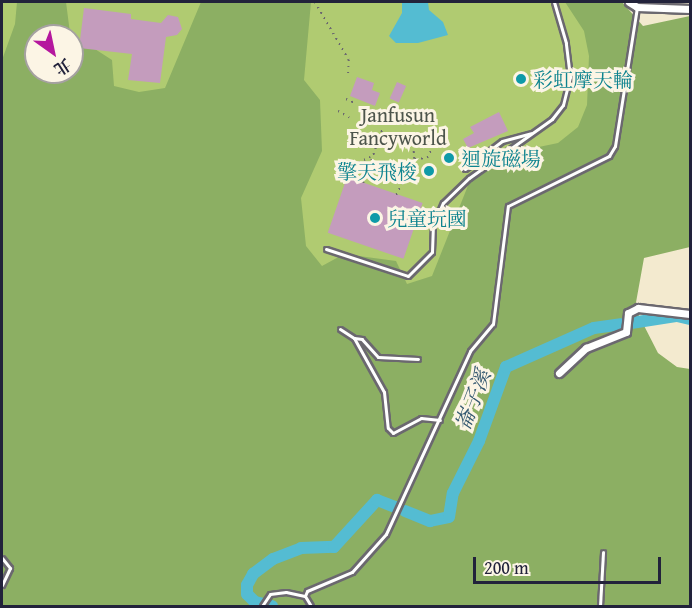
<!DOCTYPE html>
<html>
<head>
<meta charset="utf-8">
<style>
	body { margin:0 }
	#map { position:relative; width:692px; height:608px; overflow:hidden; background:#f3eacf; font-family:"Gentium Book Plus","Noto Serif TC",serif }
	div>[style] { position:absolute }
	.green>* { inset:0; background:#b0cb71 }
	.forest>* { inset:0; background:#8caf63 }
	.water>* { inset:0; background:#54bcd2 }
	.stream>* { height:2px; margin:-1px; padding:0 1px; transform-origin:1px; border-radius:1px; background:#54bcd2 }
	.river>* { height:12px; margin:-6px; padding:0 6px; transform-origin:6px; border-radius:6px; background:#54bcd2 }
	.building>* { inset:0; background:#c49cbd; transform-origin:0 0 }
	.path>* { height:1.5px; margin-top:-0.75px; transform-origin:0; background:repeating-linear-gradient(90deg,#6b686f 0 1.5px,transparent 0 6px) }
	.roads { filter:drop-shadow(2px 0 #6b686f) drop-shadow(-2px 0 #6b686f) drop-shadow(0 2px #6b686f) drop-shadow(0 -2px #6b686f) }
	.service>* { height:3px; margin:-1.5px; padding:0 1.5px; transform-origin:1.5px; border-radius:1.5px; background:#fff }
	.minor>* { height:7px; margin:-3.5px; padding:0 3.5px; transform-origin:3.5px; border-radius:3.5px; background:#fff }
	.dots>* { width:16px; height:16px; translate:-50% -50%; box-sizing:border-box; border:3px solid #fcf5e5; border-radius:50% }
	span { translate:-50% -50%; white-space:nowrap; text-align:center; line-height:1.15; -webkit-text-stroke:6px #fcf5e5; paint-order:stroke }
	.culture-label { font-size:20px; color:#0d838f }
	.left { translate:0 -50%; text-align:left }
	.right { translate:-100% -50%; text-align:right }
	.park-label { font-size:20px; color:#4d554b }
	.water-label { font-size:21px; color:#345870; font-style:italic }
	.frame { position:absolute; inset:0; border:3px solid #22223b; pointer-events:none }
	.north { position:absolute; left:24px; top:24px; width:60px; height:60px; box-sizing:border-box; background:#fcf5e5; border:2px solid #a5a1a1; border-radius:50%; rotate:147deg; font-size:16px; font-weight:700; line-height:24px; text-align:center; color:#22223b }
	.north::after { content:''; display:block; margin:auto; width:21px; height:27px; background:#b5179e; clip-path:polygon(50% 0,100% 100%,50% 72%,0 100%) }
	.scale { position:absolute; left:473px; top:557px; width:188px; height:27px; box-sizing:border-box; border:3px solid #22223b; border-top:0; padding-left:8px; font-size:18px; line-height:21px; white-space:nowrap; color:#22223b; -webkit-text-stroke:4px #fcf5e5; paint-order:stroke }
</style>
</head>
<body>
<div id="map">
	<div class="green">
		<i style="clip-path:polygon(evenodd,2px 2px,614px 2px,604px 130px,486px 317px,2px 218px,2px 2px,36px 36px,72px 36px,72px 72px,36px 72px,36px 36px)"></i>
	</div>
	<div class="forest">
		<i style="clip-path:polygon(evenodd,17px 2px,66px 2px,70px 33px,112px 60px,114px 86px,139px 92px,165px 88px,201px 2px,311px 2px,304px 80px,320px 100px,322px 151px,301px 198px,306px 246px,322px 266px,344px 254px,396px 261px,407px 284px,432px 276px,469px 183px,510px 153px,558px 143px,578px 127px,587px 105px,589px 56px,584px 31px,565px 2px,622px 2px,643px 26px,690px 16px,690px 247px,644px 258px,635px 308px,658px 353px,677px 367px,690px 369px,690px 606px,2px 606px,2px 60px,15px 24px,17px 2px,36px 36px,72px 36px,72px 72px,36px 72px,36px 36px)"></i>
	</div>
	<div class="water">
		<i style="clip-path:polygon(402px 2px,428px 2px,429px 10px,443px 22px,448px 35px,418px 43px,396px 43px,389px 36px,402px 13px)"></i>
	</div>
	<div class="stream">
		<i style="left:255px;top:602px;width:4px;rotate:90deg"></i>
	</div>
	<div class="river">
		<i style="left:631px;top:323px;width:47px;rotate:-8.7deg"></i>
		<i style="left:677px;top:316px;width:13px;rotate:13deg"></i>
		<i style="left:405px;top:511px;width:27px;rotate:22deg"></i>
		<i style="left:430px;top:521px;width:19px;rotate:-12deg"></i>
		<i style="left:449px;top:517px;width:24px;rotate:-81deg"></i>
		<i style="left:453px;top:493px;width:58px;rotate:-63.4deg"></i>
		<i style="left:479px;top:441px;width:79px;rotate:-70deg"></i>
		<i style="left:506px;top:367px;width:96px;rotate:-23.9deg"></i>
		<i style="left:594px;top:328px;width:27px;rotate:-8deg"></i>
		<i style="left:272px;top:606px;width:17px;rotate:-167deg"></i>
		<i style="left:255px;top:602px;width:11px;rotate:-135deg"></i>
		<i style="left:247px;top:594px;width:9px;rotate:-90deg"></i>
		<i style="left:247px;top:585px;width:13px;rotate:-61deg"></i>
		<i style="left:253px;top:574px;width:25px;rotate:-37deg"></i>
		<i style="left:273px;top:559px;width:30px;rotate:-21deg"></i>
		<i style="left:301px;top:548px;width:33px;rotate:-2deg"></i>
		<i style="left:334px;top:547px;width:64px;rotate:-47.5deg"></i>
		<i style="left:377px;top:500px;width:19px;rotate:21deg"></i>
	</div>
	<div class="building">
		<i style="clip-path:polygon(84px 8px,131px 14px,131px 19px,161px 23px,168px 15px,178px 17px,182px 29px,177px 35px,166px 37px,160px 83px,128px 80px,132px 54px,79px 48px)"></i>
		<i style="clip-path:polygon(357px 77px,374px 83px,372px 90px,380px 93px,375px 106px,350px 96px)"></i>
		<i style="left:397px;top:82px;width:10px;height:18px;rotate:24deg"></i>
		<i style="clip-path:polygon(499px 112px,508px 131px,468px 148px,463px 139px,474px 133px,470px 127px)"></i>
		<i style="left:347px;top:177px;width:80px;height:59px;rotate:19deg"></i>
	</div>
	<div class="path">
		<i style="left:315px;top:2px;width:67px;rotate:59.6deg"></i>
		<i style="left:349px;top:60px;width:17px;rotate:93deg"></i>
		<i style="left:346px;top:99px;width:10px;rotate:24deg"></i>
		<i style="left:338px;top:111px;width:13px;rotate:29deg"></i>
		<i style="left:415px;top:159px;width:12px;rotate:-5deg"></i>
		<i style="left:427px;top:158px;width:13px;rotate:-63deg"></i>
		<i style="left:353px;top:165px;width:19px;rotate:-25deg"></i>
		<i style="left:363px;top:183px;width:56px;rotate:-70.3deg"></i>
		<i style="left:396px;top:195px;width:40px;rotate:-63.4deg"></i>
		<i style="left:414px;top:159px;width:15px;rotate:-94deg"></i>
		<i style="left:413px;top:144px;width:8px;rotate:-40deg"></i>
	</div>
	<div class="roads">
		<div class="service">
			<i style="left:465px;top:169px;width:46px;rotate:-37.1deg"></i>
			<i style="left:502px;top:141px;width:30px;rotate:-15deg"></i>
			<i style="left:326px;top:249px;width:86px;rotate:18.2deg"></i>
			<i style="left:408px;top:276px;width:34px;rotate:-45deg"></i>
			<i style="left:432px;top:252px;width:26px;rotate:-88deg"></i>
			<i style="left:433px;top:226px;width:25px;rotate:-67deg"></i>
			<i style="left:443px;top:203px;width:36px;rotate:-44deg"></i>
			<i style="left:469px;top:178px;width:102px;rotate:-35.4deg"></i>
			<i style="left:552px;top:119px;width:18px;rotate:-52deg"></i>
			<i style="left:563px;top:105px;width:29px;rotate:-76deg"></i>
			<i style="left:570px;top:77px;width:34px;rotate:-97deg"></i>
			<i style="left:566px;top:43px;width:43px;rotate:-106.3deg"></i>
			<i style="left:340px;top:329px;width:17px;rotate:33deg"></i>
			<i style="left:418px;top:359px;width:40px;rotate:-177.1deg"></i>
			<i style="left:378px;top:357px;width:24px;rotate:-132deg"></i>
			<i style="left:362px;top:339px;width:8px;rotate:-173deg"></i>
			<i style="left:354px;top:338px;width:62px;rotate:60.9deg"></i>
			<i style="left:384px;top:392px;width:36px;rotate:84deg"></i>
			<i style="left:388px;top:428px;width:7px;rotate:45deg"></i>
			<i style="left:393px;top:433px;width:32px;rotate:-28deg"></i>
			<i style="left:421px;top:418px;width:19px;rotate:6deg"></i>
			<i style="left:2px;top:558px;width:13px;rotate:51deg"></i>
			<i style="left:10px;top:568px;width:19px;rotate:115deg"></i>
			<i style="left:262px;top:606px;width:14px;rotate:-56deg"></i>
			<i style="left:270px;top:594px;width:16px;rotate:-7deg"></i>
			<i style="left:286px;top:592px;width:19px;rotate:12deg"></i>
			<i style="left:311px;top:606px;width:12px;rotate:-121deg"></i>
			<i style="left:305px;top:596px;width:5px;rotate:-68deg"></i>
			<i style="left:307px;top:591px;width:49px;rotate:-22.9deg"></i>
			<i style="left:352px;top:572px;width:51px;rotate:-48.2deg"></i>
			<i style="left:386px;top:534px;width:201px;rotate:-65.3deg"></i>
			<i style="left:470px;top:351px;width:35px;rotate:-50deg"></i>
			<i style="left:493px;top:324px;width:119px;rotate:-82.8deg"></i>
			<i style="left:508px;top:206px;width:113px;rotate:-26.3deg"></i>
			<i style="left:609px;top:156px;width:12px;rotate:-59deg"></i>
			<i style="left:615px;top:146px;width:141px;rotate:-81deg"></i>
			<i style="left:600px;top:606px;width:54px;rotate:-86.8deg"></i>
		</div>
		<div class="minor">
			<i style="left:629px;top:2px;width:9px;rotate:32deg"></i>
			<i style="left:637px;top:7px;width:53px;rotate:2.2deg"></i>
			<i style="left:559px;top:373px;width:37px;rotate:-43deg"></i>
			<i style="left:586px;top:348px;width:43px;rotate:-21.8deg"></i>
			<i style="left:626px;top:332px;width:19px;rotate:-84deg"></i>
			<i style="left:628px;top:313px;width:11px;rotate:-27deg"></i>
			<i style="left:638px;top:308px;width:52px;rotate:6.6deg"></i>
		</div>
	</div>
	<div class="dots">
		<i style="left:521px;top:79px;background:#0f9aa8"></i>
		<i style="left:449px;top:158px;background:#0f9aa8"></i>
		<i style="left:429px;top:171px;background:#0f9aa8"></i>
		<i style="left:375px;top:218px;background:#0f9aa8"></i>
	</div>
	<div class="culture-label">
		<span class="left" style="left:533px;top:79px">彩虹摩天輪</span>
		<span class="left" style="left:461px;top:158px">迴旋磁場</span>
		<span class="right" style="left:417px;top:171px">擎天飛梭</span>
		<span class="left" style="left:387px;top:218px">兒童玩國</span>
	</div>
	<div class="park-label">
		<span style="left:398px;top:126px">Janfusun<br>Fancyworld</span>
	</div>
	<div class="water-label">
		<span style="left:473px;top:400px;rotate:-69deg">崙子溪</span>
	</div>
	<div class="frame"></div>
	<div class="north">北</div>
	<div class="scale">200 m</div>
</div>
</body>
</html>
